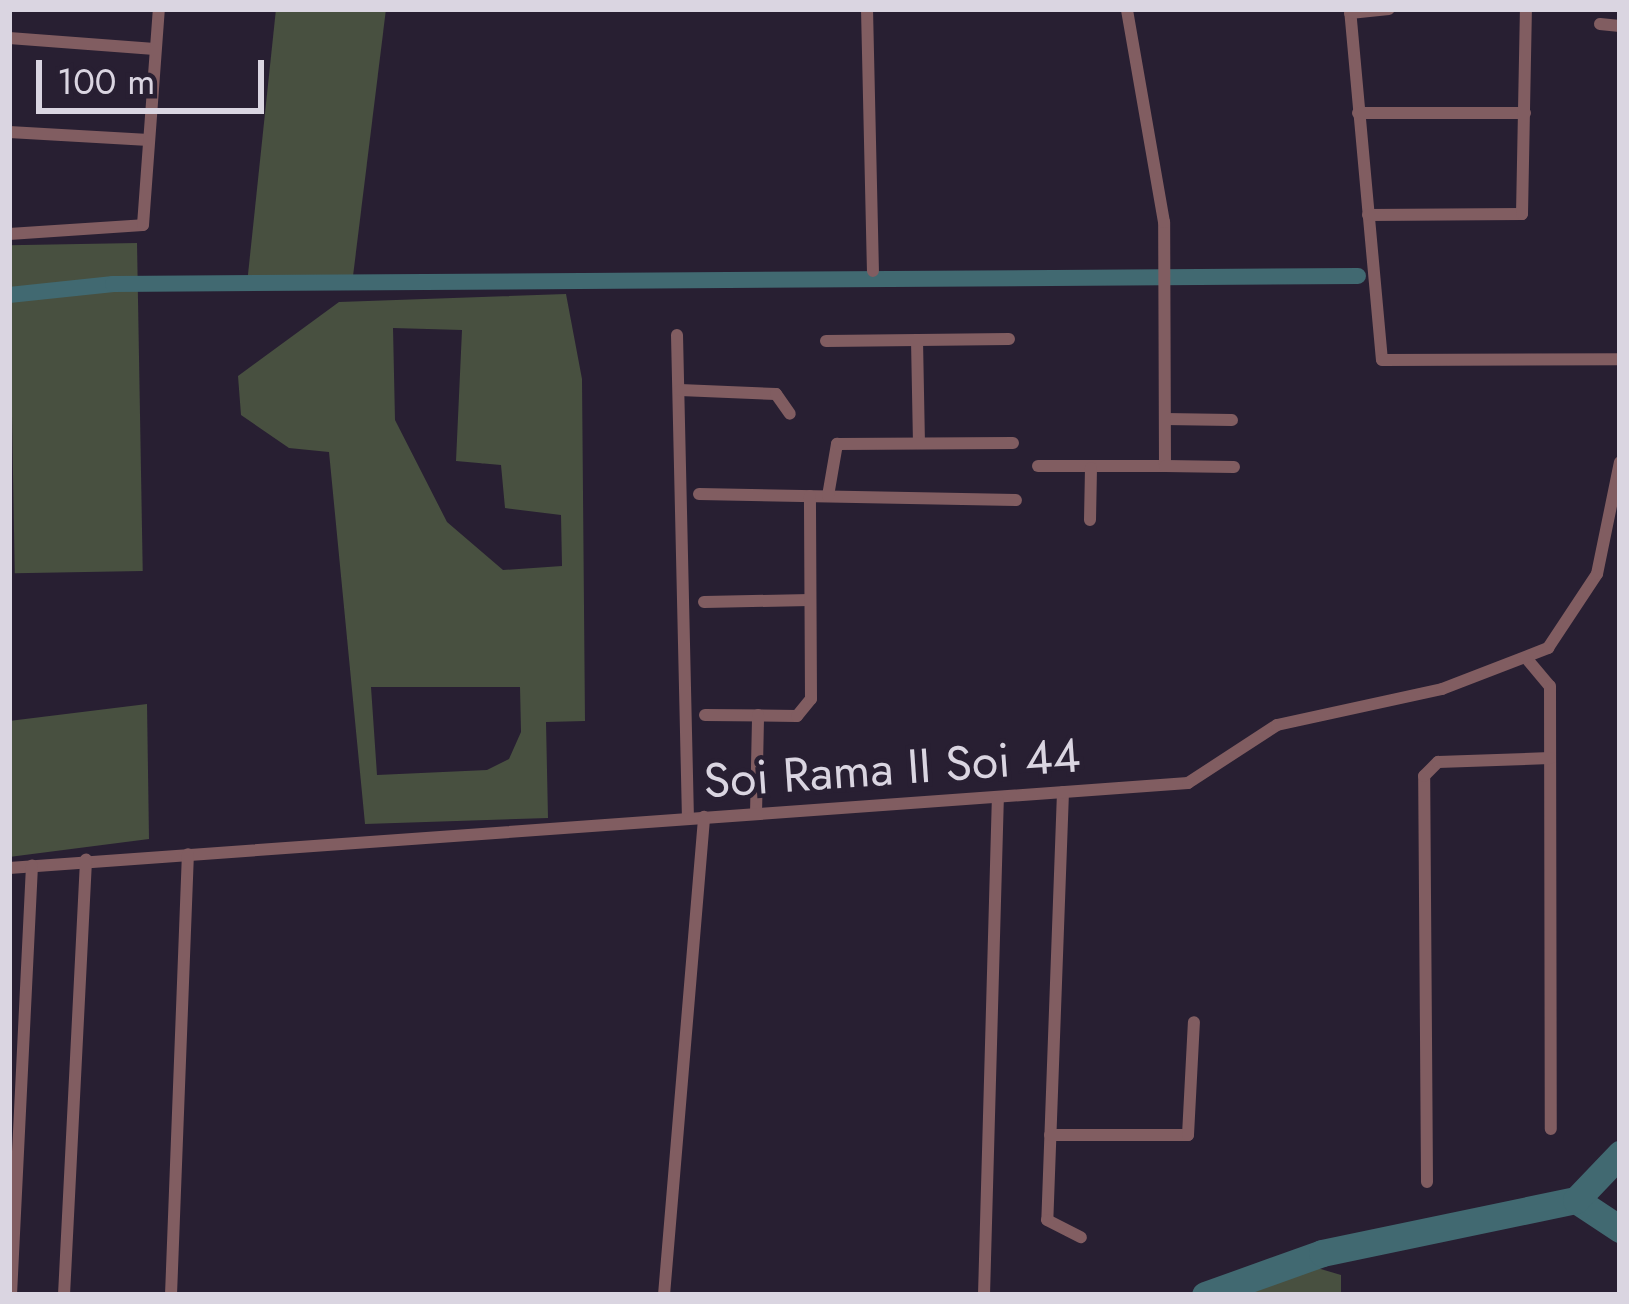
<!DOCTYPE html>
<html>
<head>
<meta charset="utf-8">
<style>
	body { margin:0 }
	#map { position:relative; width:1629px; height:1304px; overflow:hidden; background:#281f32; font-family:Jost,sans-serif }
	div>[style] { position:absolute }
	.green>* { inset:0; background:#485040; transform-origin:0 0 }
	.canal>* { height:16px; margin:-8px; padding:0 8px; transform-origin:8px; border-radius:8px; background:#416971 }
	.river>* { height:27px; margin:-13.5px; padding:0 13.5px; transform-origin:13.5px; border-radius:13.5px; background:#416971 }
	.minor>* { height:12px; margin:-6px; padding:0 6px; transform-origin:6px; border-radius:6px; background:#815d61 }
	span { translate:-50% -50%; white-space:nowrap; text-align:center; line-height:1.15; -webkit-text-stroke:9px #281f32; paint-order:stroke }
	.street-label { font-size:48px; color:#dad5e1 }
	.frame { position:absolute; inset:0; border:12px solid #dad5e1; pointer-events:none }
	.scale { position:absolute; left:36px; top:60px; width:228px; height:54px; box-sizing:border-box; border:6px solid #dad5e1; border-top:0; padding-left:15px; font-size:36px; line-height:42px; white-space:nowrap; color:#dad5e1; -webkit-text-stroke:9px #281f32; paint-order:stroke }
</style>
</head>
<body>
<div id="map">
	<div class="green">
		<i style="clip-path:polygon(276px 9px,386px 9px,353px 276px,247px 284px)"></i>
		<i style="left:137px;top:243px;width:328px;height:128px;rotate:89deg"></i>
		<i style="clip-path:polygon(evenodd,566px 294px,582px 379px,585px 721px,546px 722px,548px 818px,365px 824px,329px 452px,289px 448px,241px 415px,238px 376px,339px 302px,566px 294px,393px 328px,462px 330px,456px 461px,501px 465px,505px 508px,561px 515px,562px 566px,503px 570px,447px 522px,395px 420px,393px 328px,566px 294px,371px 687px,520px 687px,521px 732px,509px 759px,487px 770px,377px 775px,371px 687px)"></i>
		<i style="clip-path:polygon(147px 704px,149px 839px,9px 857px,9px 721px)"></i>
		<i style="clip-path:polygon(1314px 1267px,1341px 1275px,1341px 1295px,1243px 1293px)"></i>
	</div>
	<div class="canal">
		<i style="left:9px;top:295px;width:105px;rotate:-6deg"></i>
		<i style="left:113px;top:284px;width:1245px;rotate:-0.37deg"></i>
	</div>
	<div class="river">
		<i style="left:1576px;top:1200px;width:53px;rotate:33.4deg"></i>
		<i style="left:1205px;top:1295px;width:124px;rotate:-19.7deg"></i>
		<i style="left:1322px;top:1253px;width:259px;rotate:-11.8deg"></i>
		<i style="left:1576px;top:1200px;width:64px;rotate:-46.3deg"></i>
	</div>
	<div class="minor">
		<i style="left:867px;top:9px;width:262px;rotate:88.7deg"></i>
		<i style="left:1350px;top:9px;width:352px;rotate:84.8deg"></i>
		<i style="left:1382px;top:360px;width:238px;rotate:-0.2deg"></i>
		<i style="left:1350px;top:13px;width:39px;rotate:-6deg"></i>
		<i style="left:1600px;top:24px;width:20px;rotate:6deg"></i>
		<i style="left:9px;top:38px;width:146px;rotate:4.3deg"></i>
		<i style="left:1358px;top:113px;width:167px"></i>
		<i style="left:9px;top:132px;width:140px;rotate:3.3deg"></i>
		<i style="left:1368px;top:215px;width:154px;rotate:-0.4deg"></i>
		<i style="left:1522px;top:214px;width:205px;rotate:-88.9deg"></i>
		<i style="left:9px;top:234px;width:134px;rotate:-3.8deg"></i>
		<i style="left:143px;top:225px;width:217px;rotate:-85.8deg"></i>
		<i style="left:677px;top:335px;width:482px;rotate:88.7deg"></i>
		<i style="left:917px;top:340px;width:103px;rotate:88.9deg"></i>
		<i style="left:826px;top:341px;width:183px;rotate:-0.6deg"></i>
		<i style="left:680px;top:390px;width:96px;rotate:2.4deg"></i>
		<i style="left:776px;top:394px;width:24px;rotate:55deg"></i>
		<i style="left:1165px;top:419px;width:67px;rotate:0.9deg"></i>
		<i style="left:1038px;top:466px;width:127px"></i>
		<i style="left:1165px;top:466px;width:244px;rotate:-90.2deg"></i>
		<i style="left:1164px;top:222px;width:216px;rotate:-99.9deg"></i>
		<i style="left:1165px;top:466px;width:69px;rotate:0.8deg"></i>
		<i style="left:699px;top:494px;width:317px;rotate:1.1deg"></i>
		<i style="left:828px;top:496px;width:53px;rotate:-80.2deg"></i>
		<i style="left:837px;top:444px;width:176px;rotate:-0.3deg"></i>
		<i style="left:1090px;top:520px;width:52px;rotate:-88.9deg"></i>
		<i style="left:704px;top:602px;width:106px;rotate:-1.1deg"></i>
		<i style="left:1527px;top:659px;width:35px;rotate:50deg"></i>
		<i style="left:1550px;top:686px;width:443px;rotate:89.9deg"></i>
		<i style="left:705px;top:715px;width:92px;rotate:0.6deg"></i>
		<i style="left:797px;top:716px;width:22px;rotate:-51deg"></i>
		<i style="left:811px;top:699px;width:203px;rotate:-90.3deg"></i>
		<i style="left:1063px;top:792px;width:428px;rotate:92.1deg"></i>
		<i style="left:1047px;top:1220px;width:38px;rotate:27deg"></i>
		<i style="left:756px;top:814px;width:99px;rotate:-88.8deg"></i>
		<i style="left:9px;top:868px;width:1182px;rotate:-4.12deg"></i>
		<i style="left:1188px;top:783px;width:106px;rotate:-33.1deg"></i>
		<i style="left:1277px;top:725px;width:169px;rotate:-12.3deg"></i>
		<i style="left:1442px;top:689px;width:114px;rotate:-21.1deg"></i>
		<i style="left:1548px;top:648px;width:89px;rotate:-56.5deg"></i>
		<i style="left:1597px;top:574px;width:114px;rotate:-78.4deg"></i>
		<i style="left:1050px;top:1135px;width:138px"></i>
		<i style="left:1188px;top:1135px;width:113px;rotate:-87deg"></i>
		<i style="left:1427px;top:1182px;width:406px;rotate:-90.4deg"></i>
		<i style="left:1424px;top:776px;width:20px;rotate:-45deg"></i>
		<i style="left:1438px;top:762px;width:112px;rotate:-2deg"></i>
		<i style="left:11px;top:1295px;width:430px;rotate:-87.2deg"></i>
		<i style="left:64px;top:1295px;width:436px;rotate:-87.1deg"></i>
		<i style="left:171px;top:1295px;width:441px;rotate:-87.8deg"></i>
		<i style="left:664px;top:1295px;width:480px;rotate:-85.2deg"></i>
		<i style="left:984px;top:1295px;width:496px;rotate:-88.4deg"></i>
	</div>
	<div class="street-label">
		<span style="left:892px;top:768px;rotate:-4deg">Soi Rama II Soi 44</span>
	</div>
	<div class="frame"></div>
	<div class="scale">100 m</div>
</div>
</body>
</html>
